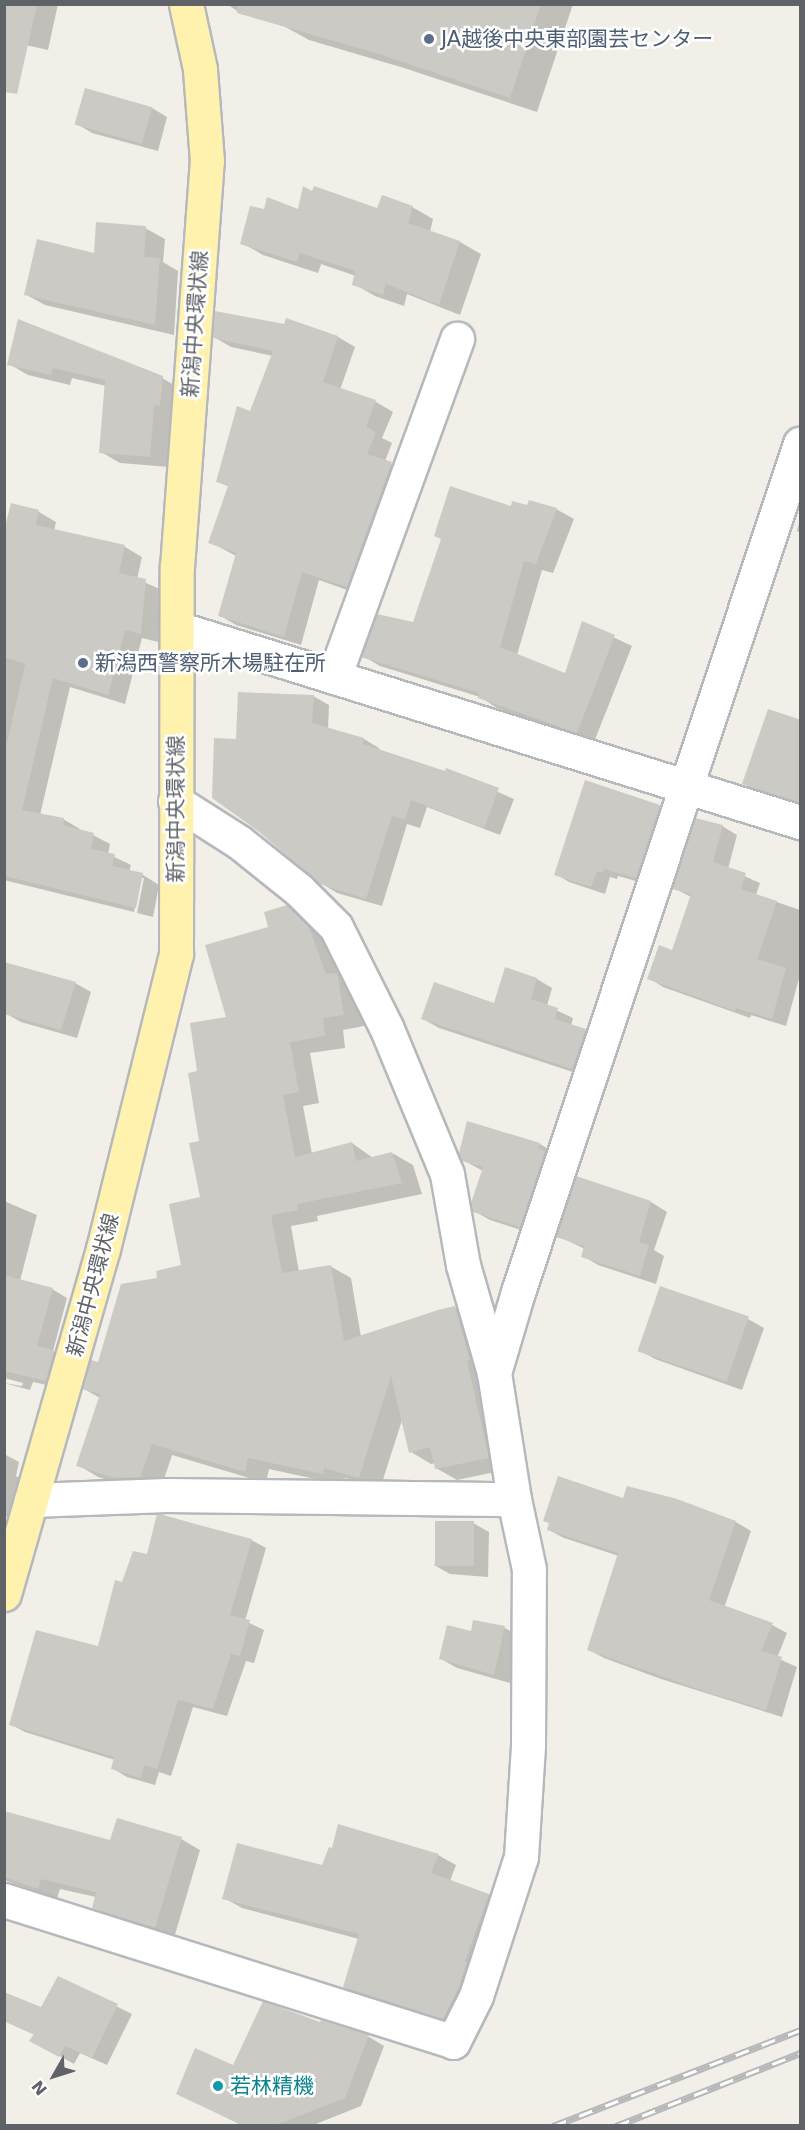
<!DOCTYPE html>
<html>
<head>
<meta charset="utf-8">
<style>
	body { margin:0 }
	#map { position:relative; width:805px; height:2130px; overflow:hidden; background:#f1efe8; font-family:"DejaVu Sans","Noto Sans JP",sans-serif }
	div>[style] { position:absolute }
	.shadow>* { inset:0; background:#0003 }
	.building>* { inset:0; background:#cccac5; transform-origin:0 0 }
	.roads { filter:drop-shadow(2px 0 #b5b8bc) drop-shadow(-2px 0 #b5b8bc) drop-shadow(0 2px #b5b8bc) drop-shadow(0 -2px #b5b8bc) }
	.minor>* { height:33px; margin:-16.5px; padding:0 16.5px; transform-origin:16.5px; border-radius:16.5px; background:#fff }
	.major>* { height:33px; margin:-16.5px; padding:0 16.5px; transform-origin:16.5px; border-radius:16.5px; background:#fff2af }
	.rail>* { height:7px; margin-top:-3.5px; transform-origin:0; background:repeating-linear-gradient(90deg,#fff 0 14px,#b6b7b8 0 28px); box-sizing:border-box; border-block:2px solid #b6b7b8 }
	.dots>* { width:16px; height:16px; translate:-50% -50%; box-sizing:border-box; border:3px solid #fff; border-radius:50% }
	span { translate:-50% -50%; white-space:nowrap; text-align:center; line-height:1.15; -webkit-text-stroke:5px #fff; paint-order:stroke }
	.service-label { font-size:21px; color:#4e5e75 }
	.left { translate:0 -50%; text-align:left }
	.street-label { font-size:21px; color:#5f6368 }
	.culture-label { font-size:21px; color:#0d838f }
	.frame { position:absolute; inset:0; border:6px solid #5f6368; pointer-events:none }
	.north { position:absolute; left:24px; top:2046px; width:60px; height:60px; -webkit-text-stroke:4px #fff; paint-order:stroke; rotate:231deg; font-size:16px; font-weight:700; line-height:24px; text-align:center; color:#5f6368 }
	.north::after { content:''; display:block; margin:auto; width:21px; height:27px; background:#5f6368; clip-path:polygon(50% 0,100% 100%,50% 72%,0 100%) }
</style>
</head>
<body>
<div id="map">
	<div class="shadow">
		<i style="clip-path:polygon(4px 4px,58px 4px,48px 50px,4px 40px)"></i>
		<i style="clip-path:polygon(227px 4px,277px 4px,278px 12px,243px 15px)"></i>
		<i style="clip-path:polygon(287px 4px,573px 4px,537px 112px,404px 68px,309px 40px,282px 25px)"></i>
		<i style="clip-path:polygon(152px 108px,167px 117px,158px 151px,92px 133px,77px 124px)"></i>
		<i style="clip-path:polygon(312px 193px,377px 210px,412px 207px,433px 219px,430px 232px,460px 242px,481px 254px,460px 315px,407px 294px,404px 306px,375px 296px,354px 284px,356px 276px,321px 264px,318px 273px,263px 255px,242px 243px,265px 211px,300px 211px)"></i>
		<i style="clip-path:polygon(145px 228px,165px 239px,163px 262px,178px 271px,174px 335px,45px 305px,25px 294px)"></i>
		<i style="clip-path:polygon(287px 320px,338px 337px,355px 347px,340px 390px,376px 402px,393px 412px,382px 438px,392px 443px,385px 461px,408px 473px,364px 596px,319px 580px,301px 645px,236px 625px,219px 615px,236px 556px,210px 542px,229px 487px,218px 481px,251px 413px,273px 356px,231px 347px,214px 337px,285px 326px)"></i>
		<i style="clip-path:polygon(9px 364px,162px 378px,181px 389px,169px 467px,120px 463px,101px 452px,106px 386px,72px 378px,70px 385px,28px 375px)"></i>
		<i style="clip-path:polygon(12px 505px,39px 512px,56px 522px,54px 531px,125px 547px,142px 557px,137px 579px,162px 590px,158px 642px,142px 638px,125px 704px,70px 687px,40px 815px,63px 819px,80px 829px,80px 831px,93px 835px,110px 844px,108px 854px,131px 865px,129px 872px,143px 875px,159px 885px,153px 917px,137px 913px,144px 878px,141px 878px,134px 912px,4px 880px,4px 533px)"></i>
		<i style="clip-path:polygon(528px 507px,556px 509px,574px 519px,553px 573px,542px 570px,517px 655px,566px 675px,583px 623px,632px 646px,594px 742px,497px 708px,480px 697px,380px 666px,363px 656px,414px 623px,512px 508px)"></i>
		<i style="clip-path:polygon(800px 519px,800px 533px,797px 531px)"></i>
		<i style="clip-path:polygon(313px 696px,329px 705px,328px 729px,364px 739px,379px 748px,379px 751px,446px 772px,447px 770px,514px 799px,500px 835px,427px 807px,420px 828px,407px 824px,382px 906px,337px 893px,321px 883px,238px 740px)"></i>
		<i style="clip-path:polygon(800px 721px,800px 805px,760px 793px,744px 784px)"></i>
		<i style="clip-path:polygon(586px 782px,660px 807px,673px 814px,650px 885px,618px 876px,617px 879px,610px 877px,605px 894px,569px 882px,556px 874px)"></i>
		<i style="clip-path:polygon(722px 826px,737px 835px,728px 869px,760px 883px,756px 895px,800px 910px,800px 975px,786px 1026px,751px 1015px,750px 1018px,663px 987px,649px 978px,673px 952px,691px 897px,674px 888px)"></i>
		<i style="clip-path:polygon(287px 907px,308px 919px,330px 940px,357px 986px,364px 1026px,343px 1030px,345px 1048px,310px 1053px,319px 1103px,303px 1106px,312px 1154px,352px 1143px,373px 1158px,392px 1153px,413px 1165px,422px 1194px,317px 1216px,318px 1221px,291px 1226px,299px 1272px,330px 1266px,351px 1278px,361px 1337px,455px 1308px,476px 1320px,509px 1469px,457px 1480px,436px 1468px,435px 1463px,431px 1464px,411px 1452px,403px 1417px,380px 1489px,345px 1478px,343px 1485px,269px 1469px,266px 1483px,172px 1455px,161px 1488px,137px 1489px,98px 1477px,78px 1465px,100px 1398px,84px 1389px,158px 1279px,183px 1267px,202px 1199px,199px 1072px,270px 928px)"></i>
		<i style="clip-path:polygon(537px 979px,552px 988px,547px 1006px,573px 1018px,571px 1026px,601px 1039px,588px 1077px,439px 1028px,423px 1019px,495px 1005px)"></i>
		<i style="clip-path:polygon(75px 983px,91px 992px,77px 1038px,21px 1022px,5px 1013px)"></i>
		<i style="clip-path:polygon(468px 1123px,540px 1144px,555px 1153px,536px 1235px,490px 1220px,474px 1211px,483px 1171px,463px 1160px)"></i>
		<i style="clip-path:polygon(577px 1178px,651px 1202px,667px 1212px,654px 1250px,664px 1256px,656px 1284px,598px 1265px,583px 1256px,585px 1249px,558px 1236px)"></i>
		<i style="clip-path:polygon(4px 1201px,37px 1215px,20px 1281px,52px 1289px,67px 1298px,53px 1351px,69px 1361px,61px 1388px,33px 1382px,30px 1390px,4px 1383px,22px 1386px,23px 1383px,4px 1378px)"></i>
		<i style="clip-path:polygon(748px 1319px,764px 1328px,742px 1390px,655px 1359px,639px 1350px)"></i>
		<i style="clip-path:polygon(4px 1454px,19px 1462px,16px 1476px,32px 1485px,22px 1521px,4px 1516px)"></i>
		<i style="clip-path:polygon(623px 1500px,677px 1501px,736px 1522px,751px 1531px,724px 1608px,772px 1625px,787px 1633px,777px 1658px,797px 1667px,782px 1717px,661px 1679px,604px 1658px,589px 1650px,619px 1556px,564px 1538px,549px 1530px)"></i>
		<i style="clip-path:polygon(163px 1515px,251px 1540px,266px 1548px,245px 1621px,264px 1630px,254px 1663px,246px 1661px,227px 1716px,193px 1707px,171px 1776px,159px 1772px,155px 1785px,127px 1777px,112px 1768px,115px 1760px,25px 1732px,10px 1724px,100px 1648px,122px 1583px,148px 1556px,158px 1516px)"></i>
		<i style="clip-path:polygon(473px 1523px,489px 1532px,488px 1577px,450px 1574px,434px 1565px)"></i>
		<i style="clip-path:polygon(505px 1628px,520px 1637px,510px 1683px,457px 1668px,441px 1659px,472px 1632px)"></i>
		<i style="clip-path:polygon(4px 1813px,111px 1842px,181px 1839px,200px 1850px,174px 1938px,112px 1918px,93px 1907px,96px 1897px,60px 1889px,57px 1898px,4px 1880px)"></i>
		<i style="clip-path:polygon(438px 1855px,456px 1865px,450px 1881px,489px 1895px,507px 1905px,462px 2028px,362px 1997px,344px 1987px,359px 1939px,242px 1908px,224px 1898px,323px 1867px)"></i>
		<i style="clip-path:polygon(59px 1978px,132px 2014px,107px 2065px,80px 2053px,74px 2064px,31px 2040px,35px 2035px,4px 2021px,42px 2009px)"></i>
		<i style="clip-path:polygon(322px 2022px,369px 2037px,384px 2046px,361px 2106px,311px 2126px,243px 2126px,178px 2093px)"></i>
	</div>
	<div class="building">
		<i style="clip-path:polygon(4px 4px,37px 4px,17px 94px,4px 92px)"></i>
		<i style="clip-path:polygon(238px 4px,541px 4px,510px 98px,376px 53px,237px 13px)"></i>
		<i style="left:85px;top:88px;width:70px;height:38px;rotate:16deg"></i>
		<i style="clip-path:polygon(303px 186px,312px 191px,314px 186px,377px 208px,382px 195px,413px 206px,408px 223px,460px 241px,439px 305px,386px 284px,383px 295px,352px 285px,355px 271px,300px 253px,297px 262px,240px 244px,250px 206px,264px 209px,267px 197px,298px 209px)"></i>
		<i style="clip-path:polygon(96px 222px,146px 226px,144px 257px,160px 258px,155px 325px,24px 295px,37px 239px,94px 253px)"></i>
		<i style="clip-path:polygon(215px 311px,284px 324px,286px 318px,338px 336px,323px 382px,376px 400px,366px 427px,376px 432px,367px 454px,392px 462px,347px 587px,302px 572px,284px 637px,218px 616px,236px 553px,208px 543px,228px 486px,216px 482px,237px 406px,250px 411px,273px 351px,213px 338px)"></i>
		<i style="clip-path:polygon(18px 319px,163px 376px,160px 406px,154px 405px,150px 457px,99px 453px,105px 380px,53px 368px,51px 375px,7px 365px)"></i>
		<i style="clip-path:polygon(450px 486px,511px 506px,512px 501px,527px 505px,529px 500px,557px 508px,536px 564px,524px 561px,500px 647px,565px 673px,582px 621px,615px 635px,577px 733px,478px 698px,479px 693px,361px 657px,377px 614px,413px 622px,441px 539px,434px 536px)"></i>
		<i style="clip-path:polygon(11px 503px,39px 510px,36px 525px,125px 545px,119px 573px,146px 579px,141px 634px,125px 630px,108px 695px,53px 678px,22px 810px,64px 818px,63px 825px,94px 833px,91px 849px,115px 854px,112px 866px,143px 873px,136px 908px,4px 876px,4px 756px,25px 664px,4px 657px,4px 531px)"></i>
		<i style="clip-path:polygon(238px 692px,314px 695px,312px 723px,364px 738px,363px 744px,445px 771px,446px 768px,499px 788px,484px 828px,411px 800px,405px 820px,392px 816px,366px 899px,320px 884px,258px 831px,212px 798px,214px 738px,236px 739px)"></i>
		<i style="clip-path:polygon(768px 709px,801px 720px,801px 803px,742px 784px)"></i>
		<i style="clip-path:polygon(585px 780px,660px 805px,636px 878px,604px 869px,603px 873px,597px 871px,591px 887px,554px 875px)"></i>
		<i style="clip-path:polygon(695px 818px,723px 825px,713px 862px,746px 873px,741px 889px,777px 901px,757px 959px,786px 968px,772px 1019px,736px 1008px,735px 1011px,647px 979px,659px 945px,672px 950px,691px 894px,672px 889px)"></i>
		<i style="clip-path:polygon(287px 905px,309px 927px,326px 974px,337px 973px,344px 1015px,323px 1018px,325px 1036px,290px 1042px,299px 1092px,283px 1095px,295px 1157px,352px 1142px,356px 1161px,392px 1152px,402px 1183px,297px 1204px,298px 1210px,271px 1215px,282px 1273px,331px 1265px,344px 1341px,438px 1310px,455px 1306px,470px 1360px,467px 1361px,489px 1458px,435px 1469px,430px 1447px,409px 1453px,391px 1376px,359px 1478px,324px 1468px,323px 1474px,248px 1458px,245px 1472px,152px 1444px,140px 1477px,115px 1478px,76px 1466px,100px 1394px,82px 1389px,91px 1360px,98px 1362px,121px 1284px,157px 1278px,156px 1271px,181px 1265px,169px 1204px,200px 1197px,189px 1143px,199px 1141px,188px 1073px,197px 1071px,190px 1023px,226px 1017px,205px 945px,268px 927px,264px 912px)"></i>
		<i style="clip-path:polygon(4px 962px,76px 982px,61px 1030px,4px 1014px)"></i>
		<i style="clip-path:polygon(505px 967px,537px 978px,531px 999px,558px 1008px,555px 1019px,586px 1029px,572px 1069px,421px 1019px,434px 982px,494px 1003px)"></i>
		<i style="clip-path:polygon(467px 1121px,540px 1143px,538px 1149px,545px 1151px,520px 1227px,473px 1212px,471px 1203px,483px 1167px,462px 1161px,459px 1153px)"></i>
		<i style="clip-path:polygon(576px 1176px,651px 1201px,639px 1242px,649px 1245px,640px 1276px,581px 1257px,584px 1246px,556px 1237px)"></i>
		<i style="clip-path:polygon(4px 1275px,53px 1288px,37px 1346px,54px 1350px,46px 1381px,4px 1371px)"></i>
		<i style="left:660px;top:1286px;width:94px;height:69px;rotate:19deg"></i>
		<i style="clip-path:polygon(558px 1476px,623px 1498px,627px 1486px,677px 1499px,736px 1521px,709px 1600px,773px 1623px,761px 1651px,782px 1657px,766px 1710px,712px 1694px,587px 1650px,618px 1553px,547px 1530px,549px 1523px,543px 1521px)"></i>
		<i style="clip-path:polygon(157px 1514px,252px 1539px,230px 1615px,250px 1620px,240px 1656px,231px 1654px,213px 1709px,178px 1700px,157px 1769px,144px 1765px,141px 1778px,111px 1769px,114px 1757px,9px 1725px,36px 1630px,98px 1646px,115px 1580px,122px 1582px,133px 1551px,147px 1554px)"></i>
		<i style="left:435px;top:1521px;width:39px;height:45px"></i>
		<i style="clip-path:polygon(473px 1620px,505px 1626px,494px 1675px,439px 1659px,447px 1625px,471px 1631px)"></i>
		<i style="clip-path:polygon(4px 1811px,110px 1840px,117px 1818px,182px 1837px,155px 1928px,92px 1908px,96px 1892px,41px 1879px,38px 1889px,4px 1877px)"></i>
		<i style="clip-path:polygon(338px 1824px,439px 1854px,431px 1873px,489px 1894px,465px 1961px,467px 1962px,458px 1989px,443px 2019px,343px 1987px,359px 1934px,222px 1899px,237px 1843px,322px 1865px,329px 1847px,332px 1848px)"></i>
		<i style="clip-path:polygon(58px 1976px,118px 2004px,92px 2058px,65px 2046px,59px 2057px,29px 2041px,34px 2034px,4px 2021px,4px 1992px,41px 2007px)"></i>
		<i style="clip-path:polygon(263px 2001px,320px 2022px,321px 2020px,369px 2035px,345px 2098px,273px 2126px,244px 2126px,176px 2094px,195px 2048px,233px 2065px)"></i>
	</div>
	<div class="roads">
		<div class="minor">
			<i style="left:177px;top:628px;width:653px;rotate:17.3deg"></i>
			<i style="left:334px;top:677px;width:360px;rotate:-70deg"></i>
			<i style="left:494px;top:1373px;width:84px;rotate:-73.5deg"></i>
			<i style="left:518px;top:1292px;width:894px;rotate:-71.61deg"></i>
			<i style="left:31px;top:1500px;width:136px;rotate:-2.1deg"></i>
			<i style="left:167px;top:1495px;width:347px;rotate:0.7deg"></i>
			<i style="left:4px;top:1900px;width:471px;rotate:17.5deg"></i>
			<i style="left:453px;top:2042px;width:51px;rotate:-63.4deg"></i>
			<i style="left:476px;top:1996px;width:146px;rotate:-72.1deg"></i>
			<i style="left:521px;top:1857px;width:112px;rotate:-86.4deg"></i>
			<i style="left:528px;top:1745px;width:176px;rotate:-89.7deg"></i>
			<i style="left:529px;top:1569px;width:72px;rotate:-102.1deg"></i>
			<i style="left:514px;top:1499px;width:128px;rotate:-99deg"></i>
			<i style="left:494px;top:1373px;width:112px;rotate:-106deg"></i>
			<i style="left:463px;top:1265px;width:92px;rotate:-100deg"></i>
			<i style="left:447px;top:1174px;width:159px;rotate:-112.5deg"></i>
			<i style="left:386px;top:1027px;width:112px;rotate:-116.6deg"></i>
			<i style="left:336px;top:927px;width:52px;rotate:-135deg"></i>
			<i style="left:299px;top:890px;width:77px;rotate:-141.3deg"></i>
			<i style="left:239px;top:842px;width:76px;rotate:-147.4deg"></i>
		</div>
		<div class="major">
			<i style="left:4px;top:1594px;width:359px;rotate:-74deg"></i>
			<i style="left:103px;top:1249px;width:304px;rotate:-76.1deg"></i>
			<i style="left:176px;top:954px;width:387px;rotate:-89.9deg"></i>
			<i style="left:177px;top:567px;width:407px;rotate:-85.8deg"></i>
			<i style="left:207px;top:161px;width:92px;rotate:-94.4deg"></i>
			<i style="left:200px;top:69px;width:66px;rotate:-102.2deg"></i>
		</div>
	</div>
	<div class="rail">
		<i style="left:553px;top:2126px;width:265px;rotate:-21.2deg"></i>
		<i style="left:616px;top:2126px;width:198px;rotate:-21.6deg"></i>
	</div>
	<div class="dots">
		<i style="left:429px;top:39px;background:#5c6f8a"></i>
		<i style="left:83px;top:663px;background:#5c6f8a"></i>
		<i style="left:218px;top:2086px;background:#0f9aa8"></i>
	</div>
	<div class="service-label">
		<span class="left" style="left:441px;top:39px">JA越後中央東部園芸センター</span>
		<span class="left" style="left:95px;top:663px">新潟西警察所木場駐在所</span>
	</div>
	<div class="street-label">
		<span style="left:195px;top:324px;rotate:-86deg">新潟中央環状線</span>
		<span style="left:176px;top:809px;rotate:-90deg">新潟中央環状線</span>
		<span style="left:93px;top:1285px;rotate:-75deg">新潟中央環状線</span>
	</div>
	<div class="culture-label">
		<span class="left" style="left:230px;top:2086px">若林精機</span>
	</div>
	<div class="frame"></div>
	<div class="north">N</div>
</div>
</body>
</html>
